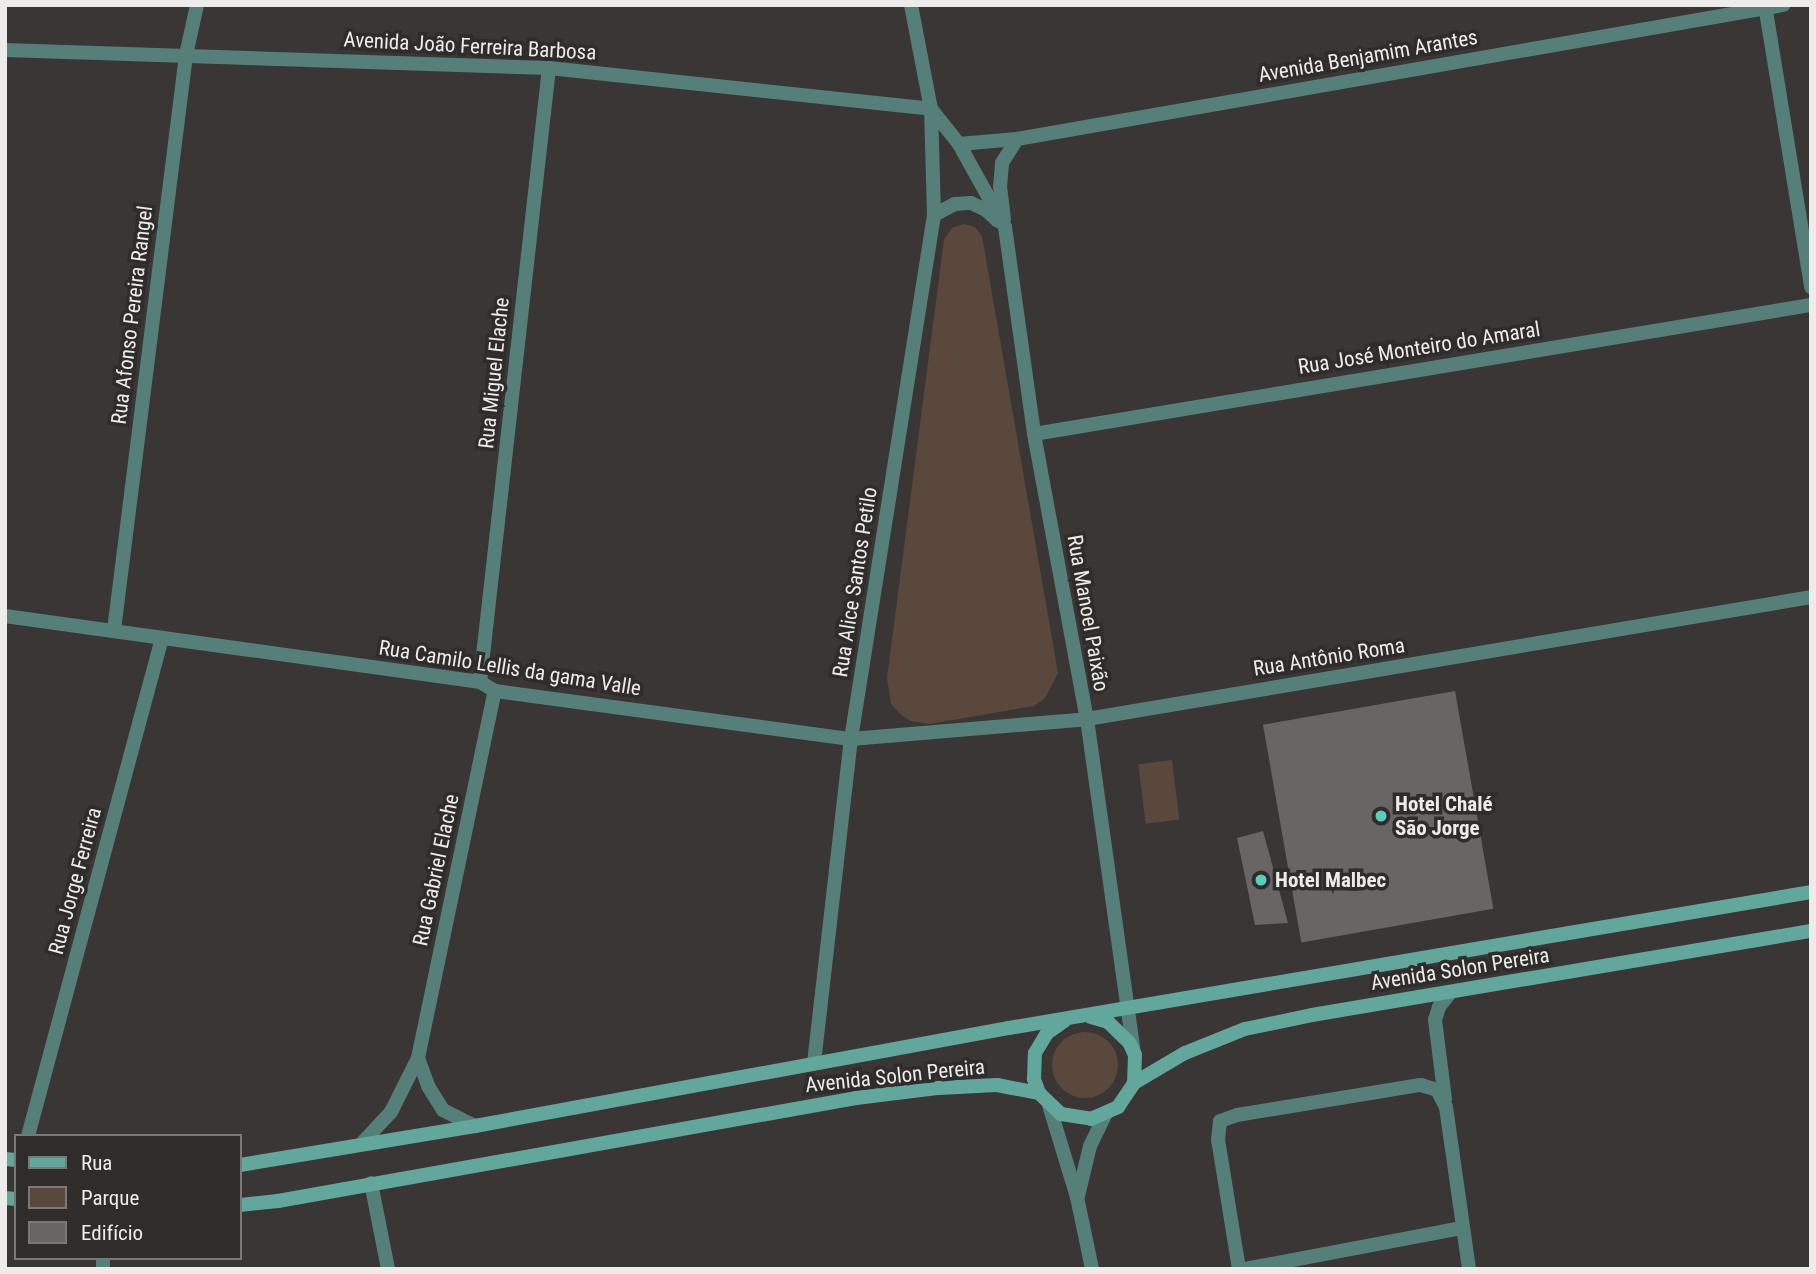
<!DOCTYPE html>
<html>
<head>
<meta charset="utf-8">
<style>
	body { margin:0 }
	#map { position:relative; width:1816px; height:1274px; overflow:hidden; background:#393635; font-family:"Roboto Condensed",sans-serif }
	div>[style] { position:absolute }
	.green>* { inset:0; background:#5b483c; transform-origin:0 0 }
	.round { border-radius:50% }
	.building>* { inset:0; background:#686564; transform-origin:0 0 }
	.service>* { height:14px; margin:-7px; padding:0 7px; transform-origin:7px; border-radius:7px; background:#557f78 }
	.minor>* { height:14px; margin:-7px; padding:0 7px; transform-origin:7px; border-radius:7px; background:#557f78 }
	.secondary>* { height:14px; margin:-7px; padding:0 7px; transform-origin:7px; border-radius:7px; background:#62a69c }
	.dots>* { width:19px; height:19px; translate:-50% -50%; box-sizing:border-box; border:4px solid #2f2c2b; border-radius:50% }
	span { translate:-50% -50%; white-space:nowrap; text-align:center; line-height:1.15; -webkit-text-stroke:7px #2f2c2b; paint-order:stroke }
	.street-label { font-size:21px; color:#edeceb }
	.poi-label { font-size:21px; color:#edeceb; font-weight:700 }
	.left { translate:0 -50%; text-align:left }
	.frame { position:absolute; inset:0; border:7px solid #edeceb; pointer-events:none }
	.legend { position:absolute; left:14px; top:1134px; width:228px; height:126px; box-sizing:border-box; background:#2f2c2b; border:2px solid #7b7978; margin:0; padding:9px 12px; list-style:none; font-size:21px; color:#edeceb }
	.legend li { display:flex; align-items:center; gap:14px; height:35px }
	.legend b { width:35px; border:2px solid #7b7978 }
</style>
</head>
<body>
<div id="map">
	<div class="green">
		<i style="clip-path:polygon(964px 224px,975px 227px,982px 236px,1058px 673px,1045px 698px,1034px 706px,929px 724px,910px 721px,899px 713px,891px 704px,887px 678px,944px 240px,952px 228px)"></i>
		<i style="left:1172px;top:760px;width:60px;height:34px;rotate:83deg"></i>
		<i class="round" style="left:1052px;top:1032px;width:66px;height:66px"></i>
	</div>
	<div class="building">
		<i style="left:1455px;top:691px;width:221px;height:195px;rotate:80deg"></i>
		<i style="clip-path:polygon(1263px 831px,1288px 923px,1255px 925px,1237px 838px)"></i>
	</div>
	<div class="service">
		<i style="left:1445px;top:1099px;width:80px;rotate:-97.2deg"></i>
		<i style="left:1435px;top:1020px;width:14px;rotate:-73deg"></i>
		<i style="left:1439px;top:1007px;width:18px;rotate:-52deg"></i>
		<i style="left:1049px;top:1105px;width:96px;rotate:73.1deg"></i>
		<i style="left:1077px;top:1197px;width:74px;rotate:78.2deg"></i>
		<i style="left:1078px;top:1196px;width:51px;rotate:-76.5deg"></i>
		<i style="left:1090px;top:1146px;width:34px;rotate:-64deg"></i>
		<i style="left:1239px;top:1269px;width:131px;rotate:-99.2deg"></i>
		<i style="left:1218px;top:1140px;width:19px;rotate:-84deg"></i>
		<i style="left:1220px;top:1121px;width:18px;rotate:-19deg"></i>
		<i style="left:1237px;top:1115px;width:186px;rotate:-9.3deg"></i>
		<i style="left:1421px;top:1085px;width:17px;rotate:17deg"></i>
		<i style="left:1437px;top:1090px;width:19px;rotate:62deg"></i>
		<i style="left:1446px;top:1107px;width:164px;rotate:81.9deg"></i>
		<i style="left:1245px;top:1269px;width:221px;rotate:-10.7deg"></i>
	</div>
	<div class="minor">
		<i style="left:1765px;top:5px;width:286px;rotate:80.7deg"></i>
		<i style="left:5px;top:50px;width:544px;rotate:1.9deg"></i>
		<i style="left:549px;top:68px;width:384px;rotate:6.1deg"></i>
		<i style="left:931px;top:109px;width:45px;rotate:51.3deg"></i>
		<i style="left:959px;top:144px;width:95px;rotate:61deg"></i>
		<i style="left:1005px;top:227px;width:209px;rotate:82deg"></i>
		<i style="left:1034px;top:434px;width:290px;rotate:79.5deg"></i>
		<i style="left:1087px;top:719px;width:336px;rotate:82deg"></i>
		<i style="left:959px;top:144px;width:58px;rotate:-4.9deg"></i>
		<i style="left:1017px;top:139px;width:778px;rotate:-9.92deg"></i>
		<i style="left:934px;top:215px;width:24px;rotate:-28deg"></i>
		<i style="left:955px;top:204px;width:16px;rotate:-4deg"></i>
		<i style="left:971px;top:203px;width:17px;rotate:25deg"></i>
		<i style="left:986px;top:210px;width:16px;rotate:43deg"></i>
		<i style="left:1004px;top:219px;width:32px;rotate:-97deg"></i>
		<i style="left:1000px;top:187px;width:24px;rotate:-85deg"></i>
		<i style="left:1002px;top:163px;width:28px;rotate:-58deg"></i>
		<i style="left:1034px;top:434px;width:788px;rotate:-9.43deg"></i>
		<i style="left:5px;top:616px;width:480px;rotate:7.9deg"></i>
		<i style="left:480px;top:682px;width:17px;rotate:31deg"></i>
		<i style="left:495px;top:691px;width:359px;rotate:7.7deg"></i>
		<i style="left:851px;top:739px;width:237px;rotate:-4.8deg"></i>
		<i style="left:1087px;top:719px;width:734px;rotate:-9.56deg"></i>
		<i style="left:114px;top:630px;width:579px;rotate:-82.86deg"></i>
		<i style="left:186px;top:55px;width:51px;rotate:-77.6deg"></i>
		<i style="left:480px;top:682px;width:618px;rotate:-83.59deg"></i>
		<i style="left:418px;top:1058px;width:30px;rotate:70deg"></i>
		<i style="left:428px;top:1086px;width:28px;rotate:58deg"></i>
		<i style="left:443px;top:1110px;width:36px;rotate:27deg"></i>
		<i style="left:814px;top:1063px;width:326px;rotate:-83.5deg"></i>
		<i style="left:851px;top:739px;width:531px;rotate:-81deg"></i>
		<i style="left:934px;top:215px;width:106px;rotate:-91.6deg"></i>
		<i style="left:931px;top:109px;width:106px;rotate:-100.9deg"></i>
		<i style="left:28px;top:1136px;width:516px;rotate:-74.94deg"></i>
		<i style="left:363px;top:1142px;width:41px;rotate:-47deg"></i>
		<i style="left:391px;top:1112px;width:60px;rotate:-63.4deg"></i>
		<i style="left:418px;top:1058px;width:375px;rotate:-78.2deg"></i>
		<i style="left:371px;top:1183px;width:88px;rotate:78.8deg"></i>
		<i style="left:103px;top:1258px;width:11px;rotate:90deg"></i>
	</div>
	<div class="secondary">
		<i style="left:1091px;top:1017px;width:18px;rotate:16deg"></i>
		<i style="left:1108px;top:1022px;width:29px;rotate:44deg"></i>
		<i style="left:1129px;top:1042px;width:14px;rotate:65deg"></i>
		<i style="left:1135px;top:1055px;width:28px;rotate:92deg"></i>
		<i style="left:1039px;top:1093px;width:15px;rotate:-110deg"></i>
		<i style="left:1034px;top:1079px;width:26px;rotate:-88deg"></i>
		<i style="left:1035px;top:1053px;width:23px;rotate:-59deg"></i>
		<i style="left:1047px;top:1033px;width:21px;rotate:-35deg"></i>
		<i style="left:5px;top:1159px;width:11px;rotate:5deg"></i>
		<i style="left:240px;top:1165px;width:238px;rotate:-9.4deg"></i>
		<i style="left:475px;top:1126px;width:543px;rotate:-10.4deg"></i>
		<i style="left:1009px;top:1028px;width:813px;rotate:-9.62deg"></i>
		<i style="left:5px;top:1198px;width:11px;rotate:5deg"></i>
		<i style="left:240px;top:1205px;width:38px;rotate:-6deg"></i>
		<i style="left:278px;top:1201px;width:587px;rotate:-10.1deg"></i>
		<i style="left:856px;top:1098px;width:84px;rotate:-6.9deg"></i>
		<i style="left:939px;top:1088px;width:58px;rotate:-3deg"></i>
		<i style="left:997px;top:1085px;width:43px;rotate:10.8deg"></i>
		<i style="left:1039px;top:1093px;width:30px;rotate:44deg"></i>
		<i style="left:1061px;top:1114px;width:30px;rotate:9deg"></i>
		<i style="left:1091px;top:1119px;width:30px;rotate:-24deg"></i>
		<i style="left:1118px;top:1107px;width:29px;rotate:-56deg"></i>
		<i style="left:1134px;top:1083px;width:59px;rotate:-30.5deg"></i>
		<i style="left:1185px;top:1053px;width:65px;rotate:-21.8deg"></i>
		<i style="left:1245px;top:1029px;width:68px;rotate:-11.8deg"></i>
		<i style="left:1312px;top:1015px;width:506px;rotate:-9.56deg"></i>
	</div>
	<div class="dots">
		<i style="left:1381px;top:816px;background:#59cebe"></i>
		<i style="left:1261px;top:880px;background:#59cebe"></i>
	</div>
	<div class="street-label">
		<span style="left:470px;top:46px;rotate:3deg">Avenida João Ferreira Barbosa</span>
		<span style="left:1368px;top:56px;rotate:-10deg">Avenida Benjamim Arantes</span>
		<span style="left:132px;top:315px;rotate:-83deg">Rua Afonso Pereira Rangel</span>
		<span style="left:1419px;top:348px;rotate:-9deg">Rua José Monteiro do Amaral</span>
		<span style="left:494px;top:373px;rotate:-84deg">Rua Miguel Elache</span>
		<span style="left:855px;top:582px;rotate:-81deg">Rua Alice Santos Petilo</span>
		<span style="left:1088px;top:613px;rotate:80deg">Rua Manoel Paixão</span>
		<span style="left:1329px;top:657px;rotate:-9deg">Rua Antônio Roma</span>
		<span style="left:510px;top:668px;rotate:9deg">Rua Camilo Lellis da gama Valle</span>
		<span style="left:436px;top:870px;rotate:-78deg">Rua Gabriel Elache</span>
		<span style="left:75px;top:881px;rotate:-75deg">Rua Jorge Ferreira</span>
		<span style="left:1460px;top:969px;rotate:-9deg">Avenida Solon Pereira</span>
		<span style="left:895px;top:1076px;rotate:-6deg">Avenida Solon Pereira</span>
	</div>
	<div class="poi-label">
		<span class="left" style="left:1395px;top:816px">Hotel Chalé<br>São Jorge</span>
		<span class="left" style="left:1275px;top:880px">Hotel Malbec</span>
	</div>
	<div class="frame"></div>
	<ul class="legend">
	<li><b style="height:9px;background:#62a69c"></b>Rua</li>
	<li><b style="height:19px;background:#5b483c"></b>Parque</li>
	<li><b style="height:19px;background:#686564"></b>Edifício</li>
	</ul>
</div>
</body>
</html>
